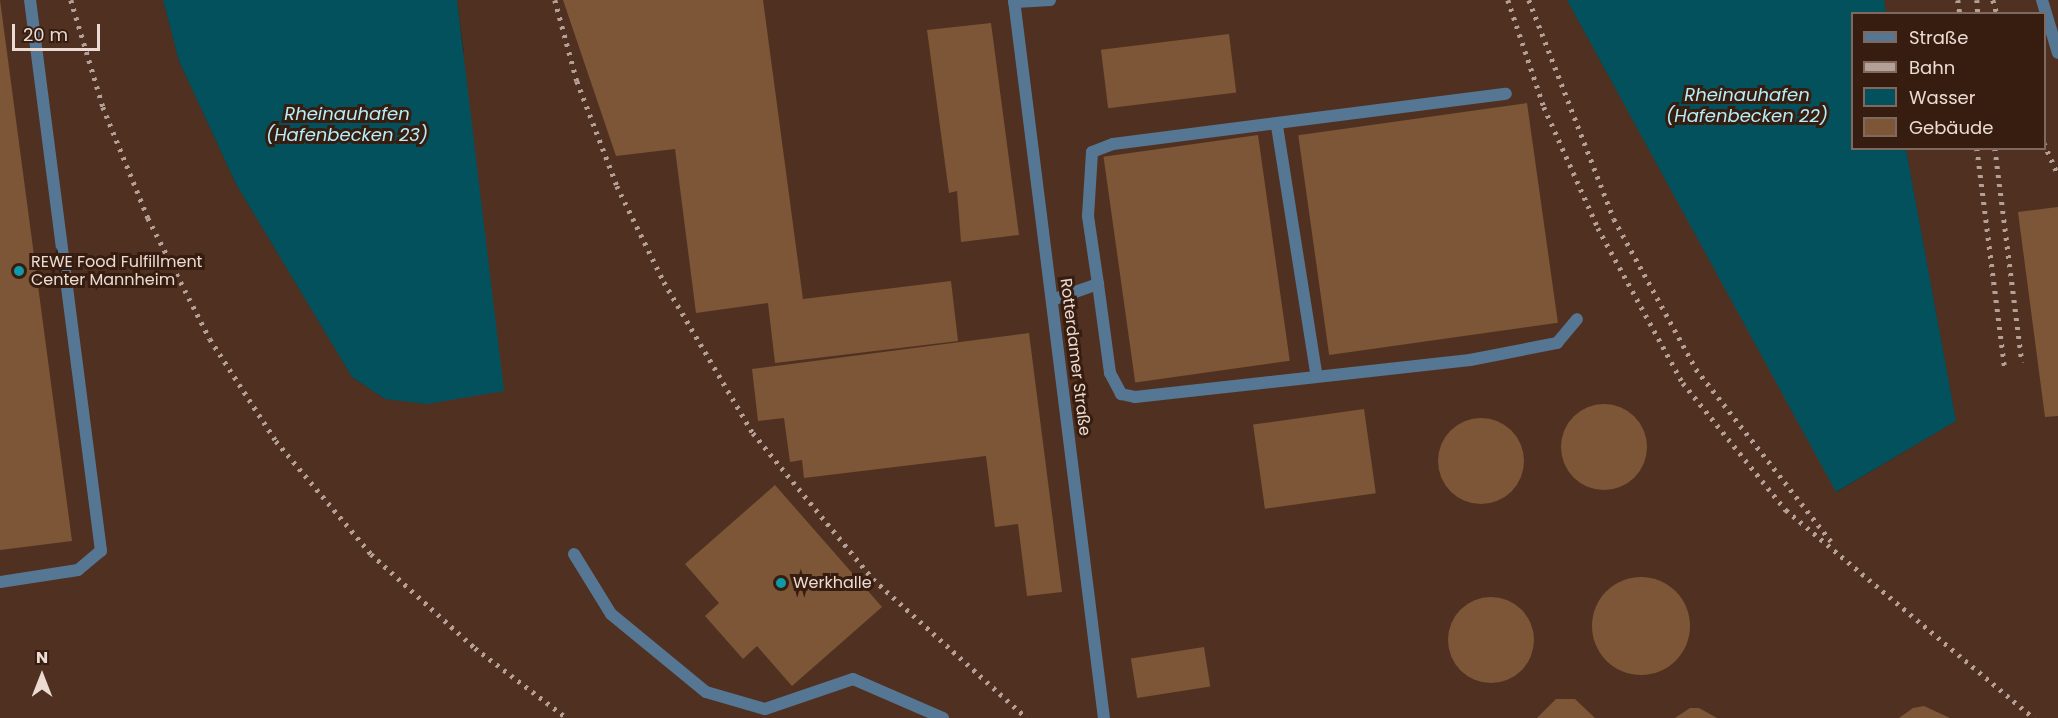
<!DOCTYPE html>
<html>
<head>
<meta charset="utf-8">
<style>
	body { margin:0 }
	#map { position:relative; width:2058px; height:718px; overflow:hidden; background:#41271a; font-family:Poppins,sans-serif }
	div>[style] { position:absolute }
	.built>* { inset:0; background:#503121 }
	.water>* { inset:0; background:#03515d }
	.building>* { inset:0; background:#7c5636; transform-origin:0 0 }
	.round { border-radius:50% }
	.lane>* { height:12px; margin:-6px; padding:0 6px; transform-origin:6px; border-radius:6px; background:#567793 }
	.street>* { height:12px; margin:-6px; padding:0 6px; transform-origin:6px; border-radius:6px; background:#567793 }
	.rail>* { height:4.5px; margin-top:-2.25px; transform-origin:0; background:repeating-linear-gradient(90deg,#b4a096 0 3px,transparent 0 9px) }
	.dots>* { width:16px; height:16px; translate:-50% -50%; box-sizing:border-box; border:3px solid #361d10; border-radius:50% }
	span { translate:-50% -50%; white-space:nowrap; text-align:center; line-height:1.15; -webkit-text-stroke:6px #361d10; paint-order:stroke }
	.poi-label { font-size:16px; color:#ecdbd3 }
	.left { translate:0 -50%; text-align:left }
	.street-label { font-size:16px; color:#ecdbd3 }
	.water-label { font-size:18px; color:#b5edf9; font-style:italic }
	.legend { position:absolute; left:1851px; top:12px; width:195px; height:138px; box-sizing:border-box; background:#361d10; border:2px solid #7f695e; margin:0; padding:8px 10px; list-style:none; font-size:18px; color:#ecdbd3 }
	.legend li { display:flex; align-items:center; gap:12px; height:30px }
	.legend b { width:30px; border:2px solid #7f695e }
	.north { position:absolute; left:12px; top:646px; width:60px; height:60px; -webkit-text-stroke:4px #361d10; paint-order:stroke; rotate:0deg; font-size:16px; font-weight:700; line-height:24px; text-align:center; color:#ecdbd3 }
	.north::after { content:''; display:block; margin:auto; width:21px; height:27px; background:#ecdbd3; clip-path:polygon(50% 0,100% 100%,50% 72%,0 100%) }
	.scale { position:absolute; left:12px; top:24px; width:88px; height:27px; box-sizing:border-box; border:3px solid #ecdbd3; border-top:0; padding-left:8px; font-size:18px; line-height:21px; white-space:nowrap; color:#ecdbd3; -webkit-text-stroke:4px #361d10; paint-order:stroke }
</style>
</head>
<body>
<div id="map">
	<div class="built">
		<i style="clip-path:polygon(0 0,163px 0,179px 61px,236px 184px,352px 377px,385px 399px,464px 51px,457px 0,1567px 0,1837px 492px,1956px 421px,1906px 149px,2044px 148px,2044px 14px,1886px 13px,1884px 0,2058px 0,2058px 718px,0 718px)"></i>
	</div>
	<div class="water">
		<i style="clip-path:polygon(163px 0,457px 0,504px 391px,427px 404px,385px 399px,352px 377px,236px 184px,179px 61px)"></i>
		<i style="clip-path:polygon(1567px 0,1884px 0,1886px 13px,1852px 14px,1852px 148px,1906px 149px,1956px 421px,1836px 492px)"></i>
	</div>
	<div class="building">
		<i style="clip-path:polygon(0 0,72px 541px,0 550px)"></i>
		<i style="clip-path:polygon(563px 0,763px 0,803px 299px,951px 281px,958px 341px,775px 363px,768px 303px,696px 313px,675px 149px,616px 156px)"></i>
		<i style="clip-path:polygon(991px 23px,1019px 235px,961px 242px,957px 191px,949px 193px,927px 30px)"></i>
		<i style="left:1229px;top:34px;width:59px;height:129px;rotate:83deg"></i>
		<i style="left:1527px;top:103px;width:222px;height:231px;rotate:82deg"></i>
		<i style="left:1258px;top:135px;width:228px;height:156px;rotate:82deg"></i>
		<i style="clip-path:polygon(2058px 207px,2058px 416px,2045px 417px,2018px 212px)"></i>
		<i style="clip-path:polygon(1029px 333px,1062px 592px,1027px 596px,1018px 524px,995px 527px,986px 456px,804px 478px,802px 460px,790px 462px,784px 418px,758px 421px,752px 369px)"></i>
		<i class="round" style="left:1561px;top:404px;width:86px;height:86px"></i>
		<i style="left:1364px;top:409px;width:85px;height:112px;rotate:82deg"></i>
		<i class="round" style="left:1438px;top:418px;width:86px;height:86px"></i>
		<i style="clip-path:polygon(775px 485px,882px 607px,792px 686px,757px 646px,743px 659px,705px 616px,719px 603px,685px 564px)"></i>
		<i class="round" style="left:1592px;top:577px;width:98px;height:98px"></i>
		<i class="round" style="left:1448px;top:597px;width:86px;height:86px"></i>
		<i style="left:1204px;top:647px;width:40px;height:74px;rotate:81deg"></i>
		<i style="clip-path:polygon(1556px 699px,1575px 699px,1595px 718px,1537px 718px)"></i>
		<i style="clip-path:polygon(1924px 706px,1950px 718px,1899px 718px,1913px 708px)"></i>
		<i style="clip-path:polygon(1699px 708px,1717px 718px,1675px 718px,1690px 708px)"></i>
	</div>
	<div class="lane">
		<i style="left:2042px;top:0;width:55px;rotate:73.2deg"></i>
		<i style="left:1014px;top:2px;width:36px;rotate:-3deg"></i>
		<i style="left:1277px;top:126px;width:250px;rotate:81deg"></i>
		<i style="left:1098px;top:284px;width:90px;rotate:82.3deg"></i>
		<i style="left:1110px;top:373px;width:24px;rotate:62deg"></i>
		<i style="left:1121px;top:394px;width:14px;rotate:12deg"></i>
		<i style="left:1135px;top:397px;width:337px;rotate:-6.3deg"></i>
		<i style="left:1470px;top:360px;width:89px;rotate:-11.1deg"></i>
		<i style="left:1557px;top:343px;width:31px;rotate:-50deg"></i>
		<i style="left:1052px;top:300px;width:49px;rotate:-19.2deg"></i>
		<i style="left:1098px;top:284px;width:69px;rotate:-98.4deg"></i>
		<i style="left:1088px;top:216px;width:64px;rotate:-86.4deg"></i>
		<i style="left:1092px;top:152px;width:22px;rotate:-21deg"></i>
		<i style="left:1113px;top:144px;width:396px;rotate:-7.3deg"></i>
		<i style="left:574px;top:554px;width:70px;rotate:58.3deg"></i>
		<i style="left:611px;top:614px;width:123px;rotate:39.4deg"></i>
		<i style="left:706px;top:692px;width:61px;rotate:16.1deg"></i>
		<i style="left:765px;top:709px;width:93px;rotate:-18.8deg"></i>
		<i style="left:853px;top:679px;width:98px;rotate:23.4deg"></i>
		<i style="left:0;top:582px;width:79px;rotate:-8.7deg"></i>
		<i style="left:78px;top:570px;width:30px;rotate:-40deg"></i>
		<i style="left:101px;top:551px;width:556px;rotate:-97.34deg"></i>
	</div>
	<div class="street">
		<i style="left:1014px;top:0;width:724px;rotate:82.86deg"></i>
	</div>
	<div class="rail">
		<i style="left:71px;top:0;width:112px;rotate:73.3deg"></i>
		<i style="left:103px;top:107px;width:120px;rotate:67.9deg"></i>
		<i style="left:148px;top:218px;width:136px;rotate:62.9deg"></i>
		<i style="left:210px;top:339px;width:121px;rotate:57.1deg"></i>
		<i style="left:276px;top:441px;width:148px;rotate:49.9deg"></i>
		<i style="left:371px;top:554px;width:140px;rotate:42.1deg"></i>
		<i style="left:475px;top:648px;width:116px;rotate:37.3deg"></i>
		<i style="left:555px;top:0;width:84px;rotate:74.8deg"></i>
		<i style="left:577px;top:81px;width:112px;rotate:69.1deg"></i>
		<i style="left:617px;top:186px;width:107px;rotate:63.9deg"></i>
		<i style="left:664px;top:282px;width:175px;rotate:59.5deg"></i>
		<i style="left:753px;top:433px;width:189px;rotate:50.6deg"></i>
		<i style="left:873px;top:579px;width:207px;rotate:42.1deg"></i>
		<i style="left:1508px;top:0;width:113px;rotate:71.4deg"></i>
		<i style="left:1544px;top:107px;width:133px;rotate:65.9deg"></i>
		<i style="left:1598px;top:228px;width:177px;rotate:61.3deg"></i>
		<i style="left:1683px;top:383px;width:164px;rotate:51deg"></i>
		<i style="left:1786px;top:510px;width:324px;rotate:40deg"></i>
		<i style="left:1529px;top:0;width:235px;rotate:68.8deg"></i>
		<i style="left:1614px;top:219px;width:171px;rotate:61.3deg"></i>
		<i style="left:1696px;top:369px;width:219px;rotate:51.9deg"></i>
		<i style="left:1958px;top:0;width:14px;rotate:82deg"></i>
		<i style="left:1977px;top:0;width:14px;rotate:86deg"></i>
		<i style="left:1993px;top:0;width:15px;rotate:74deg"></i>
		<i style="left:2044px;top:143px;width:34px;rotate:66deg"></i>
		<i style="left:1977px;top:148px;width:224px;rotate:82.8deg"></i>
		<i style="left:1995px;top:148px;width:216px;rotate:82.8deg"></i>
	</div>
	<div class="dots">
		<i style="left:19px;top:271px;background:#0f9aa8"></i>
		<i style="left:781px;top:583px;background:#0f9aa8"></i>
	</div>
	<div class="poi-label">
		<span class="left" style="left:31px;top:271px">REWE Food Fulfillment<br>Center Mannheim</span>
		<span class="left" style="left:793px;top:583px">Werkhalle</span>
	</div>
	<div class="street-label">
		<span style="left:1075px;top:357px;rotate:83deg">Rotterdamer Straße</span>
	</div>
	<div class="water-label">
		<span style="left:1747px;top:106px">Rheinauhafen<br>(Hafenbecken 22)</span>
		<span style="left:347px;top:125px">Rheinauhafen<br>(Hafenbecken 23)</span>
	</div>
	<ul class="legend">
	<li><b style="height:8px;background:#567793"></b>Straße</li>
	<li><b style="height:8px;background:#b4a096"></b>Bahn</li>
	<li><b style="height:16px;background:#03515d"></b>Wasser</li>
	<li><b style="height:16px;background:#7c5636"></b>Gebäude</li>
	</ul>
	<div class="north">N</div>
	<div class="scale">20 m</div>
</div>
</body>
</html>
